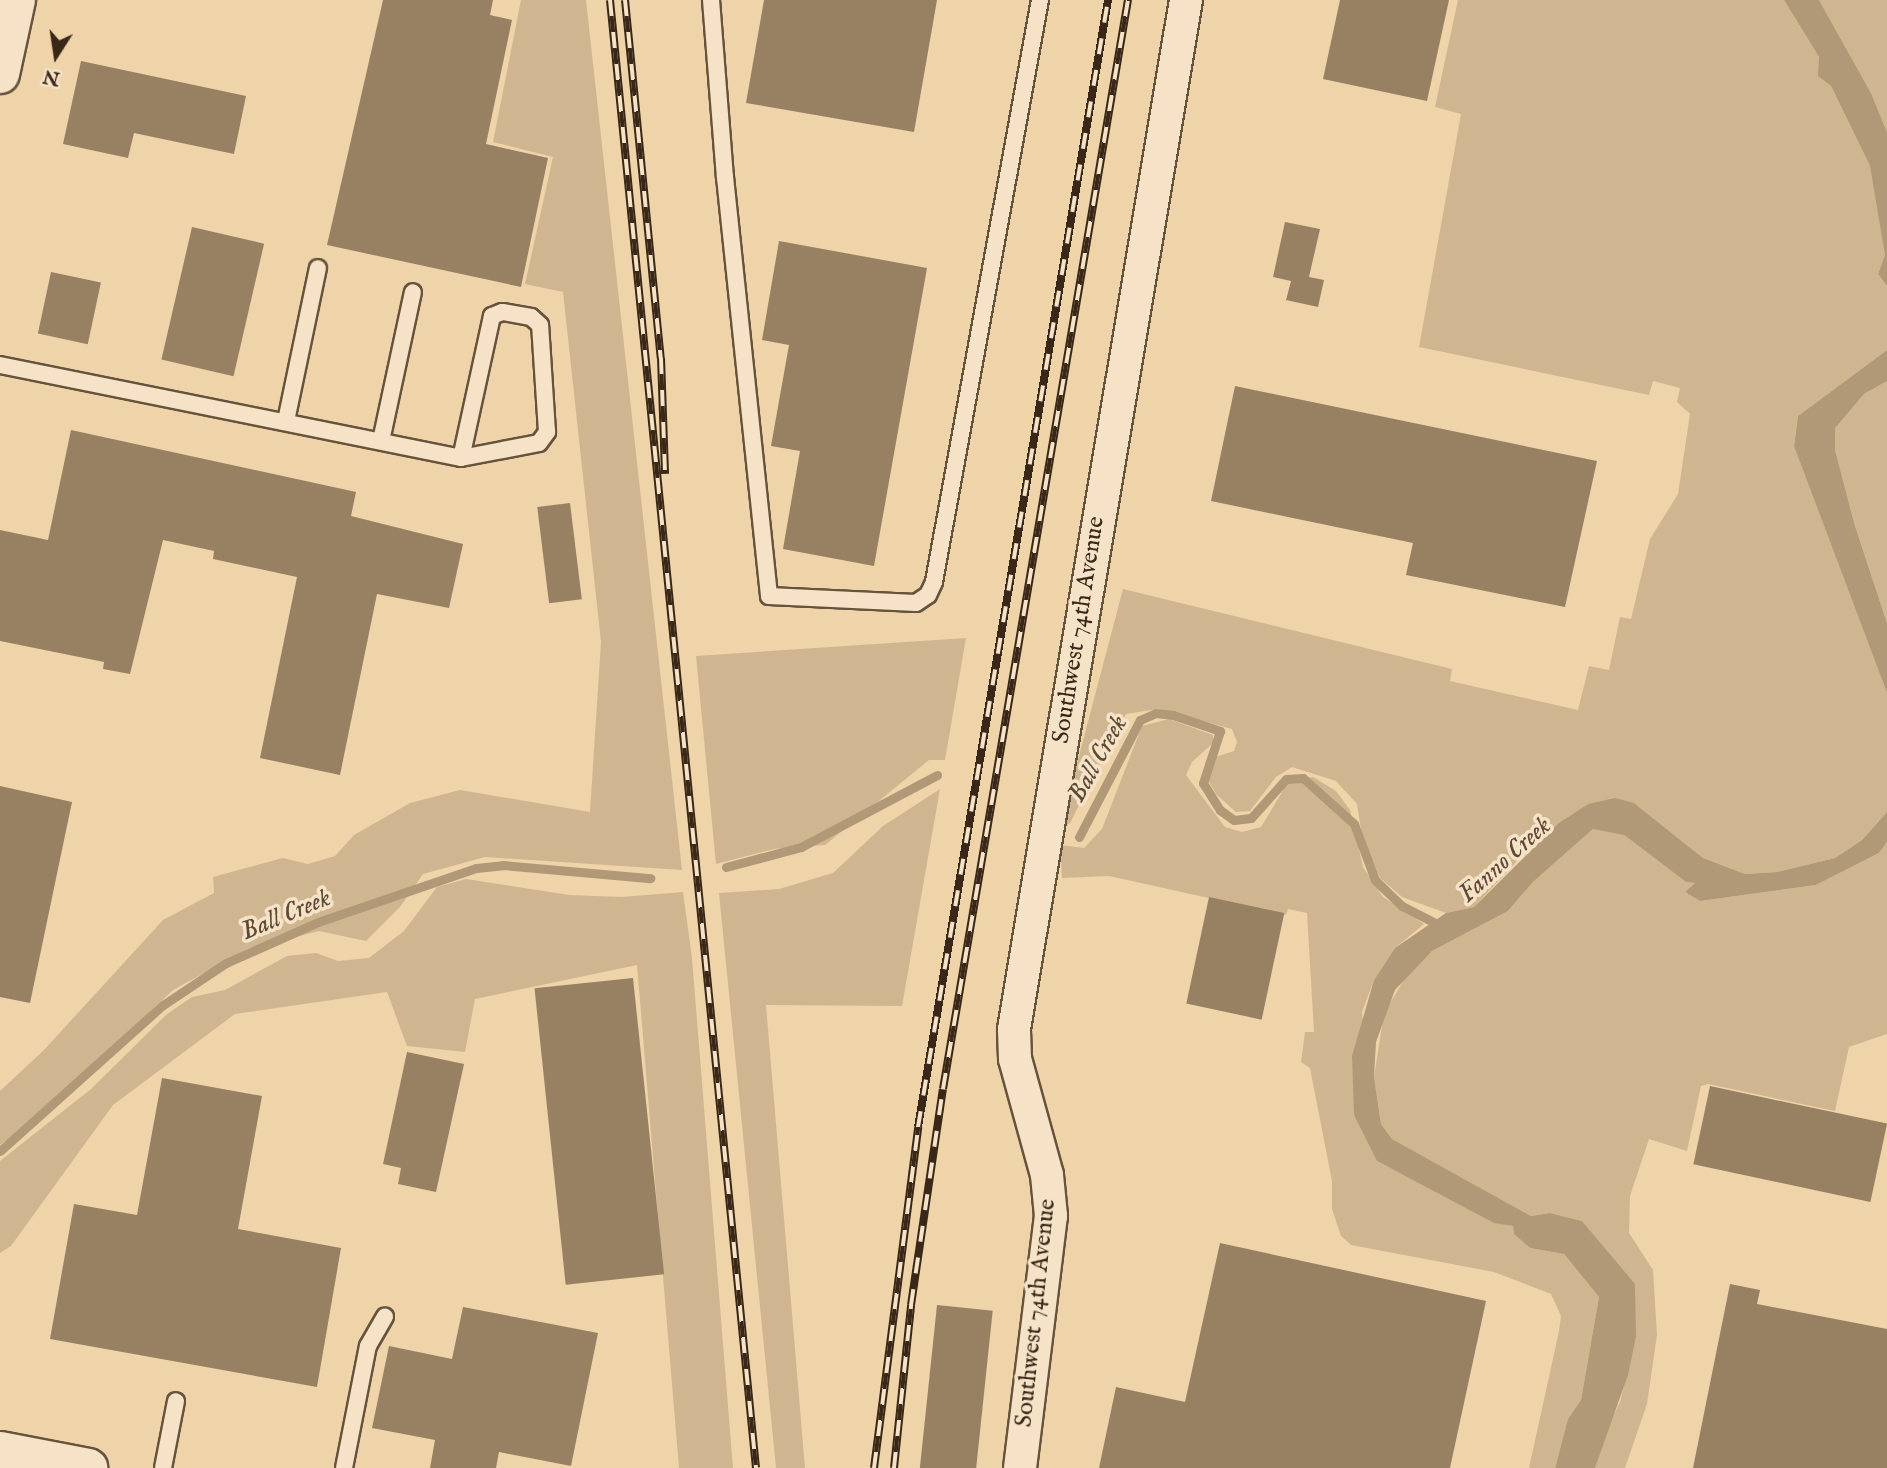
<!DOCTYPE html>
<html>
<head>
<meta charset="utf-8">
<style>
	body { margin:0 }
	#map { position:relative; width:1887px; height:1468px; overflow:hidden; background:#efd3a9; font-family:"IM FELL English",serif }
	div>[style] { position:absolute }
	.green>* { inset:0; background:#d0b690 }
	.water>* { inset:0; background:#b19978 }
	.stream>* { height:9px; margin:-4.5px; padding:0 4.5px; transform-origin:4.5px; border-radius:4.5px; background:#b19978 }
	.building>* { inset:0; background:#988163; transform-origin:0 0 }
	.roads { filter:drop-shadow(2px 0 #66533c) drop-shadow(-2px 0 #66533c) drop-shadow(0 2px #66533c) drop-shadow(0 -2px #66533c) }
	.lane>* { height:16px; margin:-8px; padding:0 8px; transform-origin:8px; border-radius:8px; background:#f5e2c7 }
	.street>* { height:32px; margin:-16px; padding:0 16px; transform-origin:16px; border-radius:16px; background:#f5e2c7 }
	.secondary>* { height:38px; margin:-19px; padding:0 19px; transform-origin:19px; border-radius:19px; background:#f5e2c7 }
	.rail>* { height:8px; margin-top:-4px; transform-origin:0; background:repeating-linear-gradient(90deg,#f5e2c7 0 16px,#392818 0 32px); box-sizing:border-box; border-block:2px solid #392818 }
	span { translate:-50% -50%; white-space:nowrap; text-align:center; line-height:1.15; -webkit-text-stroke:7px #f5e2c7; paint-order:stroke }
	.street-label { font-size:24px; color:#392818 }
	.water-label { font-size:26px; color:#5d4a35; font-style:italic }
	.north { position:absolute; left:21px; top:21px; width:70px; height:70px; -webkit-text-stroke:5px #f5e2c7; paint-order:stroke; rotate:192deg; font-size:19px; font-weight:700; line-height:28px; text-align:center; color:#392818 }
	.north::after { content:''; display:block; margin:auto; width:24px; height:32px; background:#392818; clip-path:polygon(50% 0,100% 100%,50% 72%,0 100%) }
</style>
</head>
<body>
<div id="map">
	<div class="green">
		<i style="clip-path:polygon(521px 0,586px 0,682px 870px,485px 857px,423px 874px,400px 907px,366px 941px,319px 931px,248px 949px,173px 990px,35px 1119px,0 1145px,0 1091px,44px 1050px,163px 920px,214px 893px,213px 877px,283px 858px,308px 864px,335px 856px,354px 835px,410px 803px,460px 790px,590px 812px,601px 642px,563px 292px,525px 284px,553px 157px,493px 142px)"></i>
		<i style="clip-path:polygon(1458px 0,1784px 0,1819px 57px,1819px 76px,1831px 86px,1870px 166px,1883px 231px,1885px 256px,1878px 274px,1887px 286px,1887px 350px,1798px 416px,1794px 445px,1887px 693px,1887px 812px,1862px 840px,1835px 858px,1777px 872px,1745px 874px,1703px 858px,1634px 803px,1588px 804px,1530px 847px,1474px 907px,1446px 913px,1402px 897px,1380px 878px,1362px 836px,1357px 804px,1336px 781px,1292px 767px,1276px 777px,1250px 811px,1236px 812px,1216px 794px,1204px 773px,1206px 760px,1234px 751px,1237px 742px,1232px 729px,1158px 709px,1126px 714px,1070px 823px,1060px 828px,1123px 589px,1452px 669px,1450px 681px,1578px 710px,1589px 666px,1609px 670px,1620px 617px,1631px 619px,1650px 539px,1678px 494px,1690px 414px,1677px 402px,1680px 388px,1653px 381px,1649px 395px,1419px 347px,1461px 114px,1435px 107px)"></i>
		<i style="clip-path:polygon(1819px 0,1887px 0,1887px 132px,1871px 93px)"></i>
		<i style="clip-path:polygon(1887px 381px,1887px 623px,1855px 526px,1835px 450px,1835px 427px,1864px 394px)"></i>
		<i style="clip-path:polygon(966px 638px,945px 760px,929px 760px,825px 845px,774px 849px,716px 864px,696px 656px)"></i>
		<i style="clip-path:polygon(1169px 719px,1213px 735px,1213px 743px,1192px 762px,1186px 775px,1225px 827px,1242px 832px,1261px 827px,1288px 782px,1313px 777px,1336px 791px,1350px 810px,1363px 867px,1383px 897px,1424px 924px,1395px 948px,1374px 980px,1362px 1012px,1377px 1161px,1494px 1222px,1513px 1226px,1514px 1234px,1530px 1248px,1564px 1254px,1599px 1297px,1581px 1400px,1568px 1419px,1555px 1468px,1529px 1468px,1559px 1331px,1561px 1316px,1551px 1294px,1494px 1272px,1351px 1245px,1341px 1236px,1332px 1209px,1332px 1181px,1310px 1068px,1301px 1062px,1305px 1032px,1314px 1032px,1307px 913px,1288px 909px,1286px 915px,1109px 876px,1062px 878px,1060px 845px,1084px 848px,1102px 829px,1142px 726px)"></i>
		<i style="clip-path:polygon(940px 789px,902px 1006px,766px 1005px,805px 1468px,776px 1468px,719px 893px,779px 889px,833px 873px,883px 826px)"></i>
		<i style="clip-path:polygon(1606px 828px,1624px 835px,1686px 882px,1695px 883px,1685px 892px,1700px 901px,1816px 885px,1879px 853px,1887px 842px,1887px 1034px,1849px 1047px,1835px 1111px,1708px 1084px,1701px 1086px,1687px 1151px,1649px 1139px,1630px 1196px,1629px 1233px,1653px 1270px,1657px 1335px,1647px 1404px,1625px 1468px,1595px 1468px,1602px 1439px,1620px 1402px,1636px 1337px,1596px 1238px,1582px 1221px,1550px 1213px,1531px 1216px,1392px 1139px,1381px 1124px,1374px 1077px,1384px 1013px,1410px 970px,1432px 951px,1508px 911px,1533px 882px,1593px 829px)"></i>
		<i style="clip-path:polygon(466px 879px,569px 895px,622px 897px,683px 892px,692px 958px,733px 1468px,679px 1468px,637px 965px,475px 999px,465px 1052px,407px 1046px,387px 992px,235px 1014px,113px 1105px,11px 1246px,0 1253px,0 1161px,91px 1089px,167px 1014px,192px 997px,225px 990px,287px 956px,316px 953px,338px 961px,369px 958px,404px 931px,437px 887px)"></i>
	</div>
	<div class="water">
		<i style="clip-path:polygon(1784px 0,1819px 0,1871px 93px,1887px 132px,1887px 286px,1878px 274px,1885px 255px,1870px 166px,1831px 86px,1818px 76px,1819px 57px)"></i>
		<i style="clip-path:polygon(1887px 350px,1887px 381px,1864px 394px,1835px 428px,1835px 450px,1855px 526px,1887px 623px,1887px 693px,1794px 446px,1798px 416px)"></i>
		<i style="clip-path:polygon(1615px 798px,1634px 803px,1703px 858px,1745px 874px,1777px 872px,1835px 858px,1862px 840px,1887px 812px,1887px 842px,1879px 853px,1816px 885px,1700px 901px,1685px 892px,1695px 883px,1686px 882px,1624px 835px,1593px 829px,1533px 882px,1508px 911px,1432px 951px,1395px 990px,1376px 1042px,1374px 1077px,1381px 1124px,1392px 1139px,1531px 1216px,1550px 1213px,1582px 1221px,1635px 1284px,1636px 1337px,1628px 1375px,1595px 1468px,1555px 1468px,1568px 1419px,1581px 1400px,1599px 1297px,1564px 1254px,1530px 1248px,1514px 1234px,1513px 1226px,1494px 1223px,1377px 1161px,1354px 1115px,1352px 1056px,1374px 980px,1395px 948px,1446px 913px,1474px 907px,1559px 823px,1588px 804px)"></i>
	</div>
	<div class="stream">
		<i style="left:1079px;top:837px;width:132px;rotate:-62.5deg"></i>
		<i style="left:1140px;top:720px;width:17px;rotate:-24deg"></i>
		<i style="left:1156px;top:713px;width:17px;rotate:7deg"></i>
		<i style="left:1173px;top:715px;width:50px;rotate:18.8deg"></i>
		<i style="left:1220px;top:731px;width:55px;rotate:108.1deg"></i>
		<i style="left:1203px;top:783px;width:32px;rotate:58deg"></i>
		<i style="left:1220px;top:810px;width:17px;rotate:36deg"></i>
		<i style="left:1234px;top:820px;width:17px;rotate:-7deg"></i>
		<i style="left:1251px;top:818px;width:52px;rotate:-48.1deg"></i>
		<i style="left:1286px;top:779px;width:17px;rotate:-3deg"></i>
		<i style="left:1303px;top:778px;width:69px;rotate:42deg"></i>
		<i style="left:1354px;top:824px;width:60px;rotate:69.4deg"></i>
		<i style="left:1375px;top:880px;width:37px;rotate:44deg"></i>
		<i style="left:1402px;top:906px;width:44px;rotate:27.1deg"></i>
		<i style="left:726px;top:867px;width:78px;rotate:-14.9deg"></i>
		<i style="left:801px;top:847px;width:154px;rotate:-27.9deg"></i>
		<i style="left:0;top:1151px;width:219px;rotate:-41.9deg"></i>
		<i style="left:163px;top:1005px;width:76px;rotate:-33.7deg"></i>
		<i style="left:226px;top:963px;width:101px;rotate:-24deg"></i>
		<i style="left:318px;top:922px;width:167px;rotate:-18.9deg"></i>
		<i style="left:476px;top:868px;width:27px;rotate:-6deg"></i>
		<i style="left:503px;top:865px;width:148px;rotate:5.1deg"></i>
	</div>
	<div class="building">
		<i style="clip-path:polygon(383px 0,493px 0,490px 15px,512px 20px,486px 144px,548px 158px,521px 287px,327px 245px)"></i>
		<i style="clip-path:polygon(764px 0,937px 0,914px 132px,746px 103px)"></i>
		<i style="clip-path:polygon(1340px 0,1449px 0,1427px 101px,1323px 79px)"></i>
		<i style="clip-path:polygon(81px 61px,246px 96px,234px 154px,134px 133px,128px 158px,63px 144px)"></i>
		<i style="clip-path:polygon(1285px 222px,1320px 229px,1309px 277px,1324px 280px,1318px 307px,1286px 300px,1291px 281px,1273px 277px)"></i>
		<i style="left:192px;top:227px;width:74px;height:136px;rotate:13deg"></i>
		<i style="clip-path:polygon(779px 241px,927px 268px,874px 566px,783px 549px,800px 451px,771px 446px,789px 345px,762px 340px)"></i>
		<i style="left:51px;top:272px;width:51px;height:63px;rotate:12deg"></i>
		<i style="clip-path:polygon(1235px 386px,1597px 461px,1565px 607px,1406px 575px,1413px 543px,1211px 501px)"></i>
		<i style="clip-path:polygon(71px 430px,356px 492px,351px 516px,463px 544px,449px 608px,377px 594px,340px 775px,260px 758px,297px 577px,213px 559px,214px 551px,163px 540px,130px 674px,103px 669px,104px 662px,0 641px,0 530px,48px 540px)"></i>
		<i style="left:570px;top:503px;width:97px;height:33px;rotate:83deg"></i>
		<i style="clip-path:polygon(0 786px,72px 802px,30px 1003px,0 997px)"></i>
		<i style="left:1209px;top:897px;width:77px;height:109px;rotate:12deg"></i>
		<i style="left:633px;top:978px;width:298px;height:99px;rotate:84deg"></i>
		<i style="clip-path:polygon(407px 1052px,464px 1064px,436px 1192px,398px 1184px,401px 1168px,383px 1164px)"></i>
		<i style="clip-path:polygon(162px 1078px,262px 1096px,238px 1229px,341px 1248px,317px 1387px,50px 1339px,74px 1204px,137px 1215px)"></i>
		<i style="left:1710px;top:1086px;width:181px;height:80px;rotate:12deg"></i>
		<i style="clip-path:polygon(1220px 1243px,1486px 1301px,1450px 1468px,1099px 1468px,1116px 1387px,1185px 1402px)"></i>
		<i style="clip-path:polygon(1730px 1284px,1760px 1290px,1757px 1304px,1887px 1329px,1887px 1468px,1693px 1468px)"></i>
		<i style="left:937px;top:1305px;width:56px;height:164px;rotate:6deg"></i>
		<i style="clip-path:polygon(463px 1307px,598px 1333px,571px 1466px,499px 1452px,496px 1468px,430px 1468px,435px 1440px,372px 1428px,389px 1346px,452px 1359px)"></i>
	</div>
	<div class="roads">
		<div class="lane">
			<i style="left:711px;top:0;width:178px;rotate:85.5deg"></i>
			<i style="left:725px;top:177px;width:421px;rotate:84deg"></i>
			<i style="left:769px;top:596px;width:147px;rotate:2.7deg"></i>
			<i style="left:916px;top:603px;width:14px;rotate:-34deg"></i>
			<i style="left:928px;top:595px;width:14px;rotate:-65deg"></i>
			<i style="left:934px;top:582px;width:592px;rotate:-79.68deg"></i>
			<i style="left:0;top:365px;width:470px;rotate:11.4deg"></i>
			<i style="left:461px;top:458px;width:79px;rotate:-10.9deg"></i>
			<i style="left:539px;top:443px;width:14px;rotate:-54deg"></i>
			<i style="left:547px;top:432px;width:107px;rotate:-93.7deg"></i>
			<i style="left:540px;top:325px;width:12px;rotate:-138deg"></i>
			<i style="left:531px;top:317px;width:29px;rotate:-170deg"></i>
			<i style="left:502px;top:312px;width:11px;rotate:158deg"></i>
			<i style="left:492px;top:316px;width:145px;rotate:102.3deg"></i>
			<i style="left:286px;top:421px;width:156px;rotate:-78.2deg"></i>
			<i style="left:381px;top:441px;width:152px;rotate:-77.9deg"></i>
			<i style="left:163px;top:1468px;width:68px;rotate:-79deg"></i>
			<i style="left:344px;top:1468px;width:124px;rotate:-78.9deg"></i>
			<i style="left:368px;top:1346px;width:34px;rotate:-60deg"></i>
		</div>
		<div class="street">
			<i style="left:1020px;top:1468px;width:254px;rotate:-83deg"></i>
			<i style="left:1051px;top:1216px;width:41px;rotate:-95.6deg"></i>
			<i style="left:1047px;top:1175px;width:120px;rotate:-105.4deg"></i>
			<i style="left:1015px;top:1059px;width:30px;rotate:-92deg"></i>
			<i style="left:1014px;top:1029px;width:1043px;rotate:-80.51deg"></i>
		</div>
		<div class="secondary">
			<i style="left:0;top:74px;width:76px;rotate:-77.8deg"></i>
			<i style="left:0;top:1451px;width:90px;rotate:10.9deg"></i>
		</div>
	</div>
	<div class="rail">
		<i style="left:610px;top:0;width:1475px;rotate:84.32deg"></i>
		<i style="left:625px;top:0;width:360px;rotate:84.3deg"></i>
		<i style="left:661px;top:358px;width:116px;rotate:88deg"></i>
		<i style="left:874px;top:1468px;width:344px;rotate:-82.6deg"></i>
		<i style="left:918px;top:1127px;width:1143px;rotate:-80.43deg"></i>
		<i style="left:894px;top:1468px;width:164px;rotate:-84deg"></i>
		<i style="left:911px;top:1305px;width:218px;rotate:-81.6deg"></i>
		<i style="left:943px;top:1089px;width:1105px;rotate:-80.36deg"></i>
	</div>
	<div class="street-label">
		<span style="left:1079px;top:630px;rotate:-81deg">Southwest 74th Avenue</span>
		<span style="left:1036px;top:1313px;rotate:-84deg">Southwest 74th Avenue</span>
	</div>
	<div class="water-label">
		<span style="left:1098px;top:759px;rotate:-61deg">Ball Creek</span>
		<span style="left:1505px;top:860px;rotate:-42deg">Fanno Creek</span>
		<span style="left:286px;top:915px;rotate:-23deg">Ball Creek</span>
	</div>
	<div class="north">N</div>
</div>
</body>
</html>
